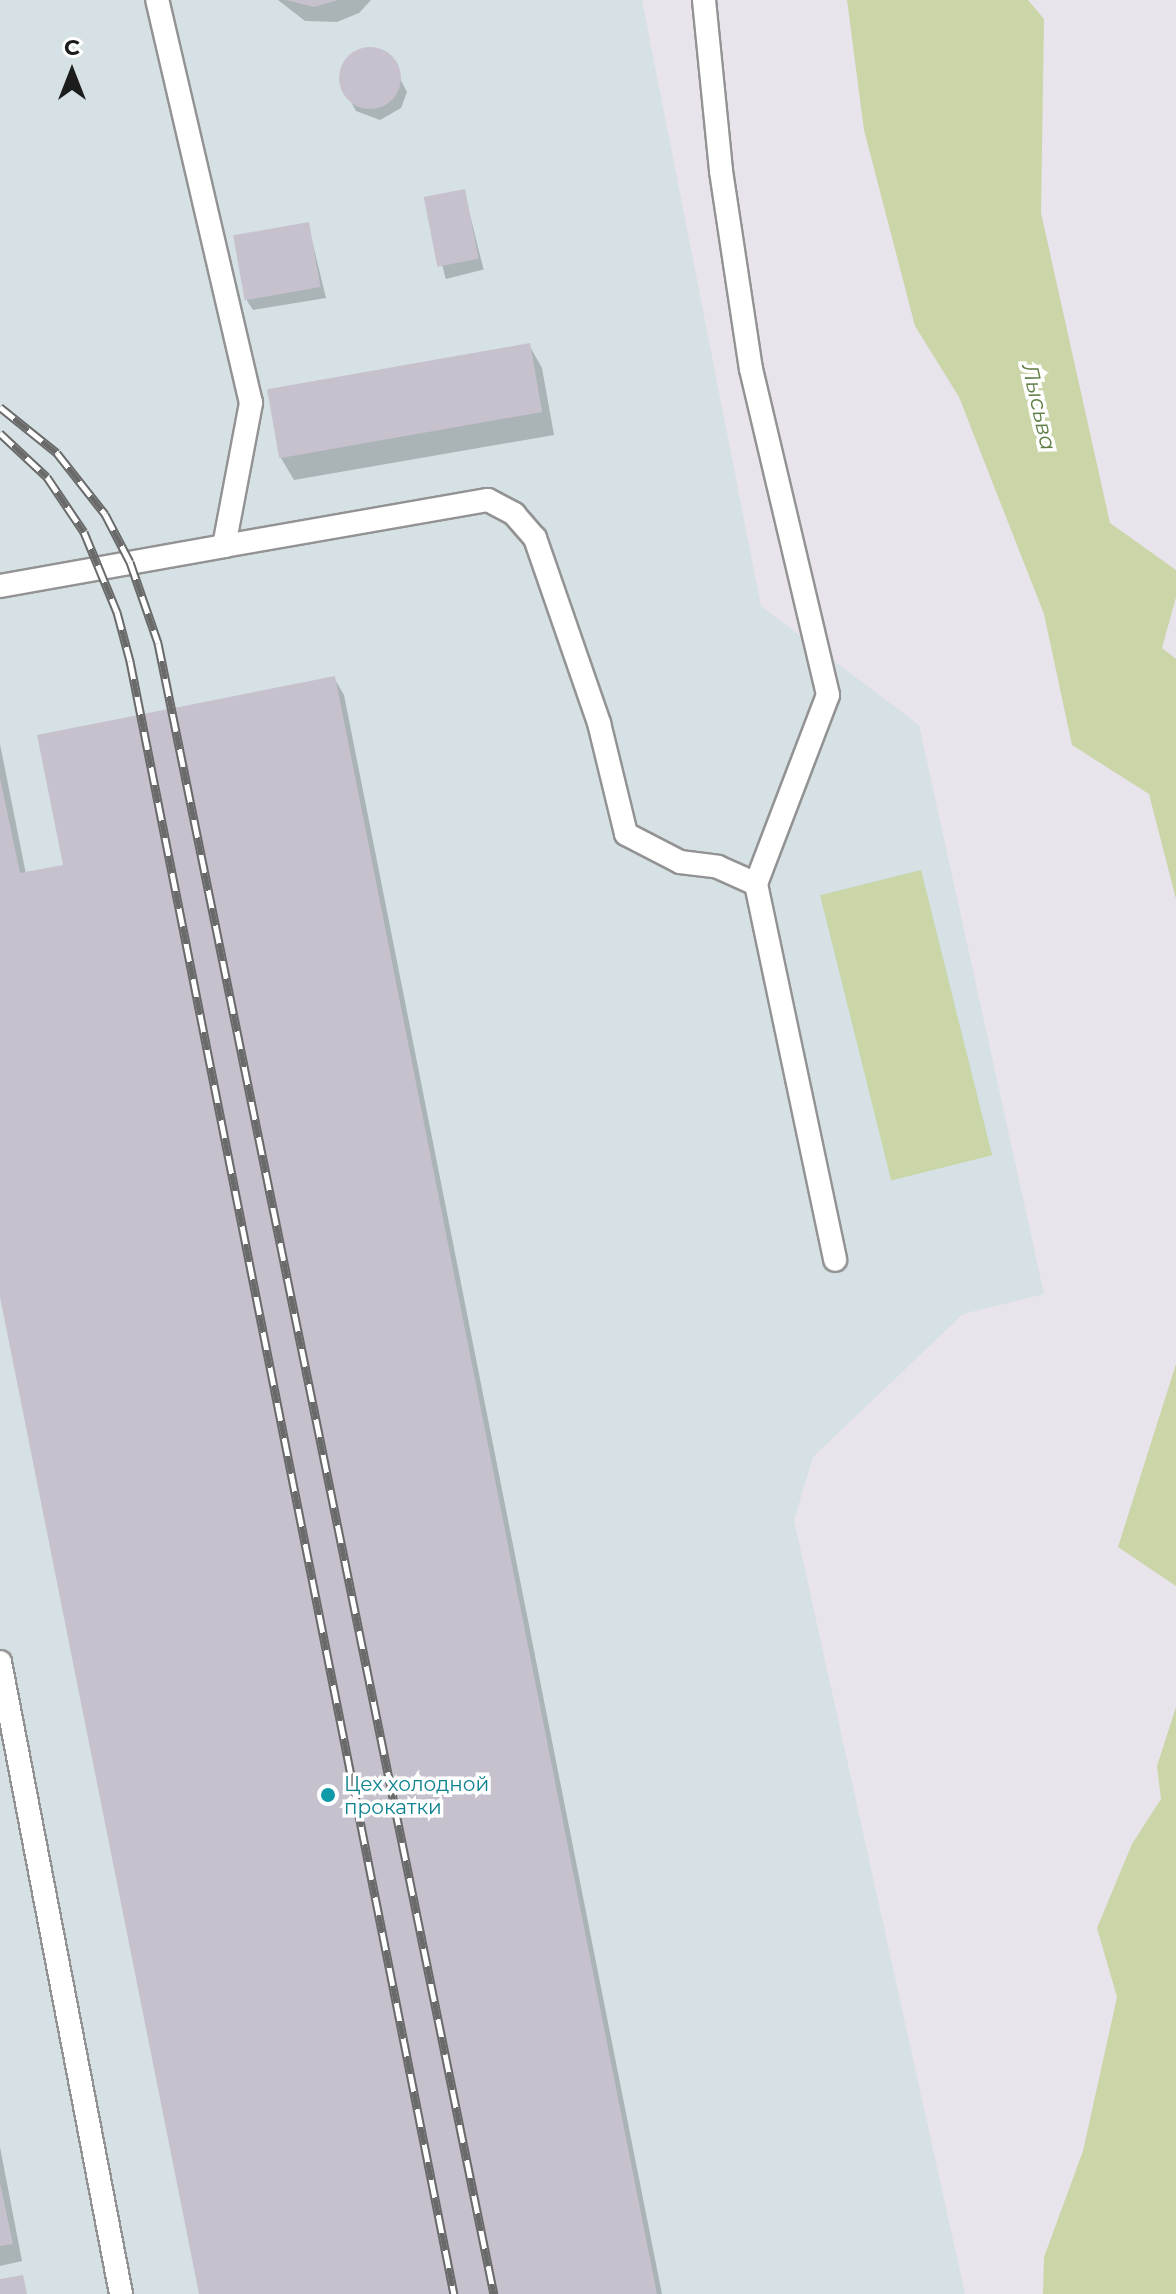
<!DOCTYPE html>
<html>
<head>
<meta charset="utf-8">
<style>
	body { margin:0 }
	#map { position:relative; width:1176px; height:2294px; overflow:hidden; background:#e9e3ec; font-family:Montserrat,sans-serif }
	div>[style] { position:absolute }
	.industrial>* { inset:0; background:#d5e1e4 }
	.water>* { inset:0; background:#cad5a8; transform-origin:0 0 }
	.shadow>* { inset:0; background:#0003; transform-origin:0 0 }
	.building>* { inset:0; background:#c7c1ce; transform-origin:0 0 }
	.round { border-radius:50% }
	.roads { filter:drop-shadow(2px 0 #939393) drop-shadow(-2px 0 #939393) drop-shadow(0 2px #939393) drop-shadow(0 -2px #939393) }
	.service>* { height:22px; margin:-11px; padding:0 11px; transform-origin:11px; border-radius:11px; background:#fff }
	.rail>* { height:9px; margin-top:-4.5px; transform-origin:0; background:repeating-linear-gradient(90deg,#fff 0 18px,#6a6a6a 0 36px); box-sizing:border-box; border-block:2px solid #6a6a6a }
	.dots>* { width:22px; height:22px; translate:-50% -50%; box-sizing:border-box; border:4px solid #fff; border-radius:50% }
	span { translate:-50% -50%; white-space:nowrap; text-align:center; line-height:1.15; -webkit-text-stroke:7px #fff; paint-order:stroke }
	.culture-label { font-size:20px; color:#0d838f }
	.left { translate:0 -50%; text-align:left }
	.water-label { font-size:22px; color:#5e7c43; font-style:italic }
	.north { position:absolute; left:32px; top:32px; width:80px; height:80px; -webkit-text-stroke:6px #fff; paint-order:stroke; rotate:0deg; font-size:22px; font-weight:700; line-height:32px; text-align:center; color:#1c1c1c }
	.north::after { content:''; display:block; margin:auto; width:28px; height:36px; background:#1c1c1c; clip-path:polygon(50% 0,100% 100%,50% 72%,0 100%) }
</style>
</head>
<body>
<div id="map">
	<div class="industrial">
		<i style="clip-path:polygon(0 0,642px 0,761px 606px,919px 725px,1044px 1294px,963px 1314px,813px 1457px,794px 1520px,965px 2294px,0 2294px)"></i>
	</div>
	<div class="water">
		<i style="clip-path:polygon(847px 0,1028px 0,1044px 19px,1041px 213px,1110px 523px,1176px 570px,1176px 597px,1162px 648px,1176px 659px,1176px 899px,1149px 794px,1072px 745px,1044px 614px,959px 397px,915px 326px,864px 130px)"></i>
		<i style="left:921px;top:870px;width:294px;height:104px;rotate:76deg"></i>
		<i style="clip-path:polygon(1176px 1364px,1176px 1586px,1118px 1547px)"></i>
		<i style="clip-path:polygon(1176px 1707px,1176px 2294px,1043px 2294px,1044px 2257px,1083px 2151px,1117px 1997px,1097px 1928px,1132px 1844px,1161px 1799px,1157px 1766px)"></i>
	</div>
	<div class="shadow">
		<i style="clip-path:polygon(278px 0,371px 0,359px 13px,337px 22px,305px 21px)"></i>
		<i style="clip-path:polygon(362px 49px,388px 55px,407px 92px,401px 108px,380px 120px,356px 111px,341px 84px,346px 61px)"></i>
		<i style="left:464px;top:191px;width:81px;height:39px;rotate:76deg"></i>
		<i style="clip-path:polygon(308px 224px,326px 298px,253px 310px,246px 299px)"></i>
		<i style="clip-path:polygon(529px 345px,542px 368px,554px 435px,294px 480px,281px 458px)"></i>
		<i style="clip-path:polygon(334px 678px,344px 695px,662px 2294px,201px 2294px,0 1286px,0 744px,26px 874px,65px 866px)"></i>
		<i style="clip-path:polygon(0 2147px,22px 2261px,0 2266px)"></i>
	</div>
	<div class="building">
		<i style="clip-path:polygon(286px 0,338px 0,314px 7px)"></i>
		<i class="round" style="left:339px;top:47px;width:62px;height:62px"></i>
		<i style="left:465px;top:189px;width:71px;height:42px;rotate:79deg"></i>
		<i style="left:309px;top:222px;width:66px;height:77px;rotate:80deg"></i>
		<i style="left:530px;top:343px;width:70px;height:267px;rotate:80deg"></i>
		<i style="clip-path:polygon(335px 676px,657px 2294px,199px 2294px,0 1297px,0 778px,20px 873px,63px 865px,37px 735px)"></i>
		<i style="clip-path:polygon(0 2183px,13px 2244px,0 2246px)"></i>
		<i style="clip-path:polygon(23px 2275px,27px 2294px,0 2294px,0 2279px)"></i>
	</div>
	<div class="roads">
		<div class="service">
			<i style="left:704px;top:0;width:172px;rotate:84.3deg"></i>
			<i style="left:721px;top:171px;width:200px;rotate:81.4deg"></i>
			<i style="left:751px;top:369px;width:335px;rotate:76.7deg"></i>
			<i style="left:828px;top:695px;width:202px;rotate:110.9deg"></i>
			<i style="left:224px;top:546px;width:268px;rotate:-9.9deg"></i>
			<i style="left:488px;top:500px;width:30px;rotate:28deg"></i>
			<i style="left:514px;top:514px;width:32px;rotate:49deg"></i>
			<i style="left:535px;top:538px;width:196px;rotate:70.9deg"></i>
			<i style="left:599px;top:723px;width:114px;rotate:76.3deg"></i>
			<i style="left:626px;top:834px;width:61px;rotate:27.4deg"></i>
			<i style="left:680px;top:862px;width:38px;rotate:7deg"></i>
			<i style="left:718px;top:867px;width:42px;rotate:24.1deg"></i>
			<i style="left:756px;top:884px;width:384px;rotate:78.1deg"></i>
			<i style="left:0;top:586px;width:228px;rotate:-10.1deg"></i>
			<i style="left:224px;top:546px;width:146px;rotate:-79.3deg"></i>
			<i style="left:251px;top:403px;width:414px;rotate:-103.1deg"></i>
			<i style="left:0;top:1662px;width:643px;rotate:79.16deg"></i>
		</div>
	</div>
	<div class="rail">
		<i style="left:0;top:407px;width:73px;rotate:38.9deg"></i>
		<i style="left:57px;top:453px;width:78px;rotate:51.8deg"></i>
		<i style="left:105px;top:514px;width:54px;rotate:62.5deg"></i>
		<i style="left:130px;top:562px;width:86px;rotate:70.9deg"></i>
		<i style="left:158px;top:643px;width:1685px;rotate:78.5deg"></i>
		<i style="left:0;top:433px;width:64px;rotate:43.1deg"></i>
		<i style="left:47px;top:477px;width:66px;rotate:56.1deg"></i>
		<i style="left:84px;top:532px;width:87px;rotate:67.6deg"></i>
		<i style="left:117px;top:612px;width:51px;rotate:75.1deg"></i>
		<i style="left:130px;top:661px;width:1665px;rotate:78.78deg"></i>
	</div>
	<div class="dots">
		<i style="left:328px;top:1795px;background:#0f9aa8"></i>
	</div>
	<div class="culture-label">
		<span class="left" style="left:344px;top:1796px">Цех холодной<br>прокатки</span>
	</div>
	<div class="water-label">
		<span style="left:1039px;top:407px;rotate:77deg">Лысьва</span>
	</div>
	<div class="north">С</div>
</div>
</body>
</html>
